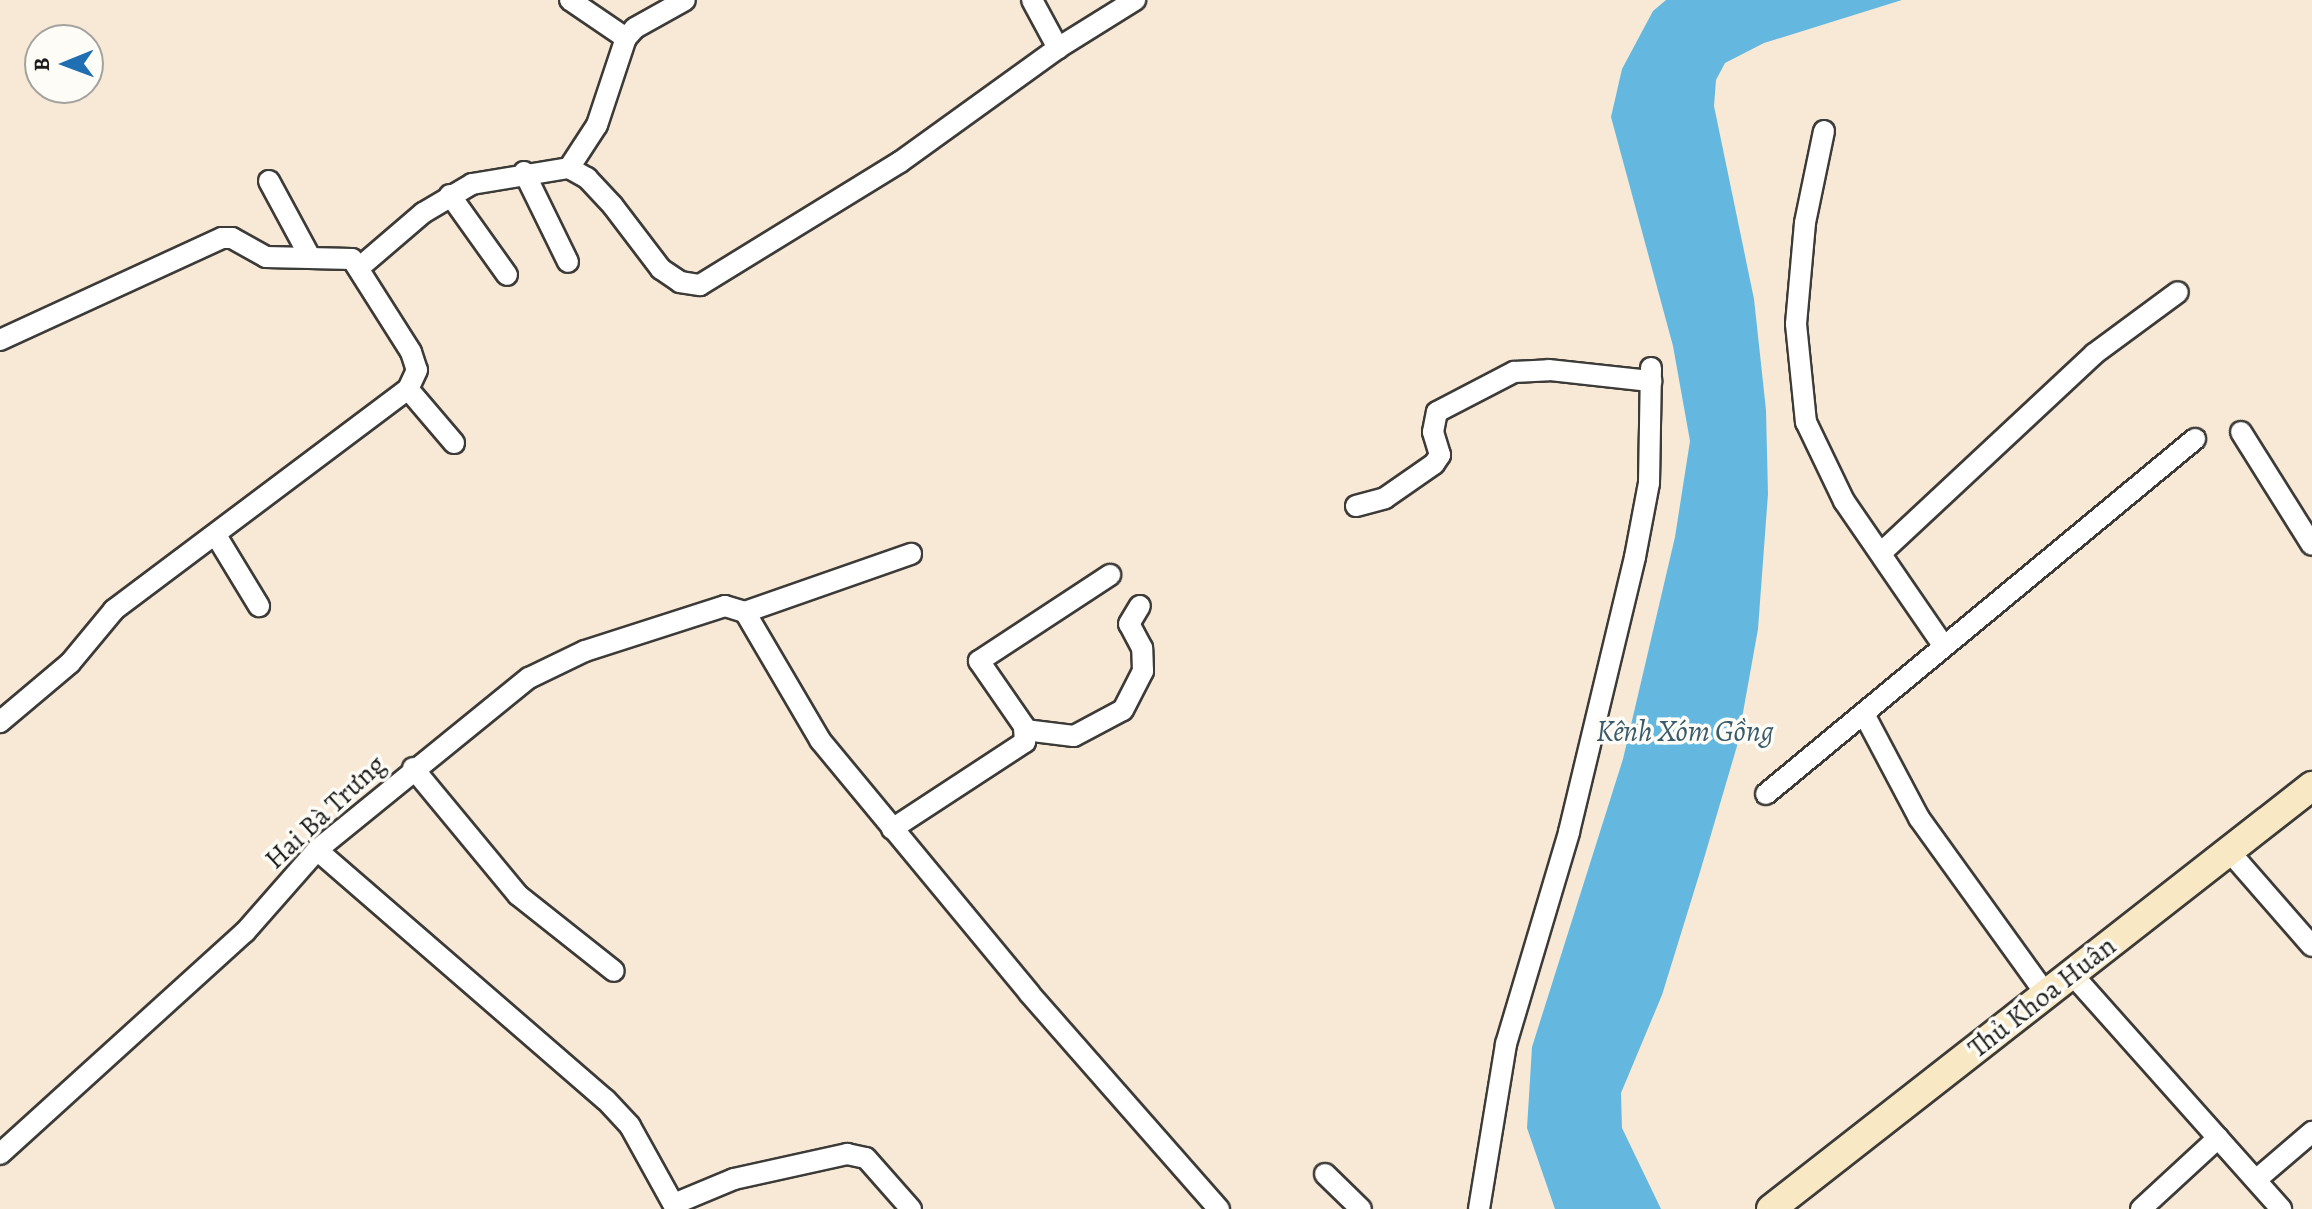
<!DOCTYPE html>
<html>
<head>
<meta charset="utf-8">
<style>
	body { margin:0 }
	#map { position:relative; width:2312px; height:1209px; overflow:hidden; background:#f7e9d6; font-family:Alegreya,serif }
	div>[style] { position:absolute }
	.water>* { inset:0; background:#64b8e0 }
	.roads { filter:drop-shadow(2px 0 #3d3b38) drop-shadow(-2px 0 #3d3b38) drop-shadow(0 2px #3d3b38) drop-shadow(0 -2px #3d3b38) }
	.minor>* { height:20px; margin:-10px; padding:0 10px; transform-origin:10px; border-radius:10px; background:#fff }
	.secondary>* { height:28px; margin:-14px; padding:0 14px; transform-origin:14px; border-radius:14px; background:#f8e8c3 }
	span { translate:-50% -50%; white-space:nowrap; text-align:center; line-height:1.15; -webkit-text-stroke:7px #fdfcf7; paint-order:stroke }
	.street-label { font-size:28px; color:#1c1c1c }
	.water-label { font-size:30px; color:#395a6a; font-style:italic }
	.north { position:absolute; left:24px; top:24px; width:80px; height:80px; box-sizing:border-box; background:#fdfcf7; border:2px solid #a3a29f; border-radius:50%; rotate:269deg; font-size:22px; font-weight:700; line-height:32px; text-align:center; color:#1c1c1c }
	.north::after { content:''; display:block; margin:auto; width:28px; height:36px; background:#1f6fb2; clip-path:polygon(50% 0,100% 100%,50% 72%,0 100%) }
</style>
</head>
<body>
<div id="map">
	<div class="water">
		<i style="clip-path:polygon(1666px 0,1902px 0,1764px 43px,1725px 63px,1716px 80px,1714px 106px,1754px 299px,1766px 410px,1768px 494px,1758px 629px,1737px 746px,1700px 872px,1662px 995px,1621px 1093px,1622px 1128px,1661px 1209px,1555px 1209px,1527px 1128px,1532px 1047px,1623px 759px,1675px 537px,1690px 441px,1673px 346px,1611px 117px,1622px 69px,1653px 11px)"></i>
	</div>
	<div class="roads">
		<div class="minor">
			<i style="left:570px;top:0;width:68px;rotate:34.2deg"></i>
			<i style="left:1032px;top:0;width:55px;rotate:61.6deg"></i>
			<i style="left:1824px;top:131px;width:94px;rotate:101.7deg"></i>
			<i style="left:1805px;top:223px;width:101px;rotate:95.1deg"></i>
			<i style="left:1796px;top:324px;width:99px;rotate:84.2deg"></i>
			<i style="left:1806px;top:422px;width:88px;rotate:64.3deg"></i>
			<i style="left:1844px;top:501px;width:175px;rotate:55.5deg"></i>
			<i style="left:569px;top:168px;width:51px;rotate:-56.9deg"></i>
			<i style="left:597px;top:125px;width:92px;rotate:-71.6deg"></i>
			<i style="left:626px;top:38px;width:13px;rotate:-48deg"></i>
			<i style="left:635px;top:28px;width:57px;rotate:-29.2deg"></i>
			<i style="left:524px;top:172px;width:100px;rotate:63.9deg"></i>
			<i style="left:269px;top:181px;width:84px;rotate:61.6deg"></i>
			<i style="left:450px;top:195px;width:98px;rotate:54.5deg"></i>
			<i style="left:360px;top:267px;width:83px;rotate:-40.6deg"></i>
			<i style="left:423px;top:213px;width:57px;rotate:-30.6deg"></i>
			<i style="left:472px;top:184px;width:98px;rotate:-9.4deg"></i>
			<i style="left:569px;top:168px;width:21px;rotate:29deg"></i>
			<i style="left:587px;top:178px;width:38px;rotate:47deg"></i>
			<i style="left:613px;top:206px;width:79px;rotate:52.7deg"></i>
			<i style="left:661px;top:269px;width:23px;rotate:34deg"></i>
			<i style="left:680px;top:282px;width:20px;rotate:9deg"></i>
			<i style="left:700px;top:285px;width:235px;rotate:-31.6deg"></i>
			<i style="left:900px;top:162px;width:195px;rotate:-35.8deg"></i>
			<i style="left:1058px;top:48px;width:91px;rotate:-31.9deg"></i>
			<i style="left:0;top:340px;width:244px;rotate:-24.7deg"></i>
			<i style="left:222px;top:238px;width:10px"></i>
			<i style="left:232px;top:238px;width:39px;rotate:29deg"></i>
			<i style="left:266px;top:257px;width:86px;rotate:1.3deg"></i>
			<i style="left:352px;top:259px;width:110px;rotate:57.6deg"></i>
			<i style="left:411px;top:352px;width:19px;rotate:72deg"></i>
			<i style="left:417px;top:370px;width:21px;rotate:115deg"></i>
			<i style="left:408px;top:389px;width:368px;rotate:143.1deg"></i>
			<i style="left:114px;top:610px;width:69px;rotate:129.7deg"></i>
			<i style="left:70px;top:663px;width:92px;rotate:139.9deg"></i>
			<i style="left:408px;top:389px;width:71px;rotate:49.6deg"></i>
			<i style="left:2241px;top:432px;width:133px;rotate:57.9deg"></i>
			<i style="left:1356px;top:506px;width:30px;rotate:-15deg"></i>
			<i style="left:1385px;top:498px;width:60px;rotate:-34.8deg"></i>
			<i style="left:1434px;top:464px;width:11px;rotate:-56deg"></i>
			<i style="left:1440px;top:455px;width:24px;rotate:-107deg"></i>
			<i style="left:1433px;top:432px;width:20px;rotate:-79deg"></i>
			<i style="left:1437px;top:412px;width:87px;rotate:-27.5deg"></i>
			<i style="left:1514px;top:372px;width:35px;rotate:-3deg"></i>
			<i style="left:1549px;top:370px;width:103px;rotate:6.2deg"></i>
			<i style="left:217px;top:537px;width:81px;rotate:58.7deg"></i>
			<i style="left:1882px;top:552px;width:290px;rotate:-43deg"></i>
			<i style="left:2094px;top:354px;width:104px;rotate:-36.4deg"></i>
			<i style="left:745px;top:612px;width:148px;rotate:59.6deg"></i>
			<i style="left:820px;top:740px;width:328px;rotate:50.4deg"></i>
			<i style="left:1029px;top:993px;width:288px;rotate:48.7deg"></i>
			<i style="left:745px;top:612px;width:176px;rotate:-19.3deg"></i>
			<i style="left:1864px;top:714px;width:118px;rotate:62.1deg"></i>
			<i style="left:1919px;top:818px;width:217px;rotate:54.2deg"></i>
			<i style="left:1025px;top:730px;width:49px;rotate:7deg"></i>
			<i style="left:1074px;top:736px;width:55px;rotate:-28deg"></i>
			<i style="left:1123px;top:710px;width:44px;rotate:-62.9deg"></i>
			<i style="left:1143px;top:671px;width:23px;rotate:-92deg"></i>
			<i style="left:1142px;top:648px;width:27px;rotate:-118deg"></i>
			<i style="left:1129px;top:624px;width:21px;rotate:-59deg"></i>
			<i style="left:413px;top:768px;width:165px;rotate:50.4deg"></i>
			<i style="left:518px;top:895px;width:122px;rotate:38.4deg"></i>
			<i style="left:1766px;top:794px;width:557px;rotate:-39.61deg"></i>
			<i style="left:892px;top:829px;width:159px;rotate:-33.2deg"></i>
			<i style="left:1025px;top:742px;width:16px;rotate:-94deg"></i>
			<i style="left:1024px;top:726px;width:79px;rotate:-124.7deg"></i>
			<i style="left:979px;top:661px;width:157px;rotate:-33.3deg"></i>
			<i style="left:317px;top:850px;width:382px;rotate:40.9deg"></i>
			<i style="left:606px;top:1100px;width:35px;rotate:47deg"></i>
			<i style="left:630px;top:1126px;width:95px;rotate:61deg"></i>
			<i style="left:2229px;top:851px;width:126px;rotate:48.9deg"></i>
			<i style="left:2071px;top:973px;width:316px;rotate:48.3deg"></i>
			<i style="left:0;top:1154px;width:331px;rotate:-42.2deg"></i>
			<i style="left:245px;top:932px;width:109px;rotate:-48.7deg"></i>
			<i style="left:317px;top:850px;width:273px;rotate:-39.1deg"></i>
			<i style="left:529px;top:678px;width:62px;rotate:-25.7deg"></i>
			<i style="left:585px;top:651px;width:147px;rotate:-17.8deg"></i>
			<i style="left:725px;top:606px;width:21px;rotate:17deg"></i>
			<i style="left:1325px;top:1174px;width:50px;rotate:44.2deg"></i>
			<i style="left:2256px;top:1180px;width:74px;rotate:-40.6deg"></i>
			<i style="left:674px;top:1204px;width:65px;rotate:-22.6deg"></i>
			<i style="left:734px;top:1179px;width:116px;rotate:-12.5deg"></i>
			<i style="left:847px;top:1154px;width:19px;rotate:12deg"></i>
			<i style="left:866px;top:1158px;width:68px;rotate:48.6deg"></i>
			<i style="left:1479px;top:1209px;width:167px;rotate:-80.7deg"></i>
			<i style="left:1506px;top:1044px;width:221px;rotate:-73.4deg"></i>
			<i style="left:1569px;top:832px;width:283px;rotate:-76.5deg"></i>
			<i style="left:1635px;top:557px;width:75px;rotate:-79.3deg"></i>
			<i style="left:1649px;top:483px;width:115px;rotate:-89deg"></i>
			<i style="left:2141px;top:1209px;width:105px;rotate:-42.7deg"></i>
		</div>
		<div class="secondary">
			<i style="left:1771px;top:1209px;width:687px;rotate:-38.02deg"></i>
		</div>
	</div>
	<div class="street-label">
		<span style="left:325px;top:812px;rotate:-43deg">Hai Bà Trưng</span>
		<span style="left:2042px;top:997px;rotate:-38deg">Thủ Khoa Huân</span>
	</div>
	<div class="water-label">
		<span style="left:1685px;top:731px">Kênh Xóm Gồng</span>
	</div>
	<div class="north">B</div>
</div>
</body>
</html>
